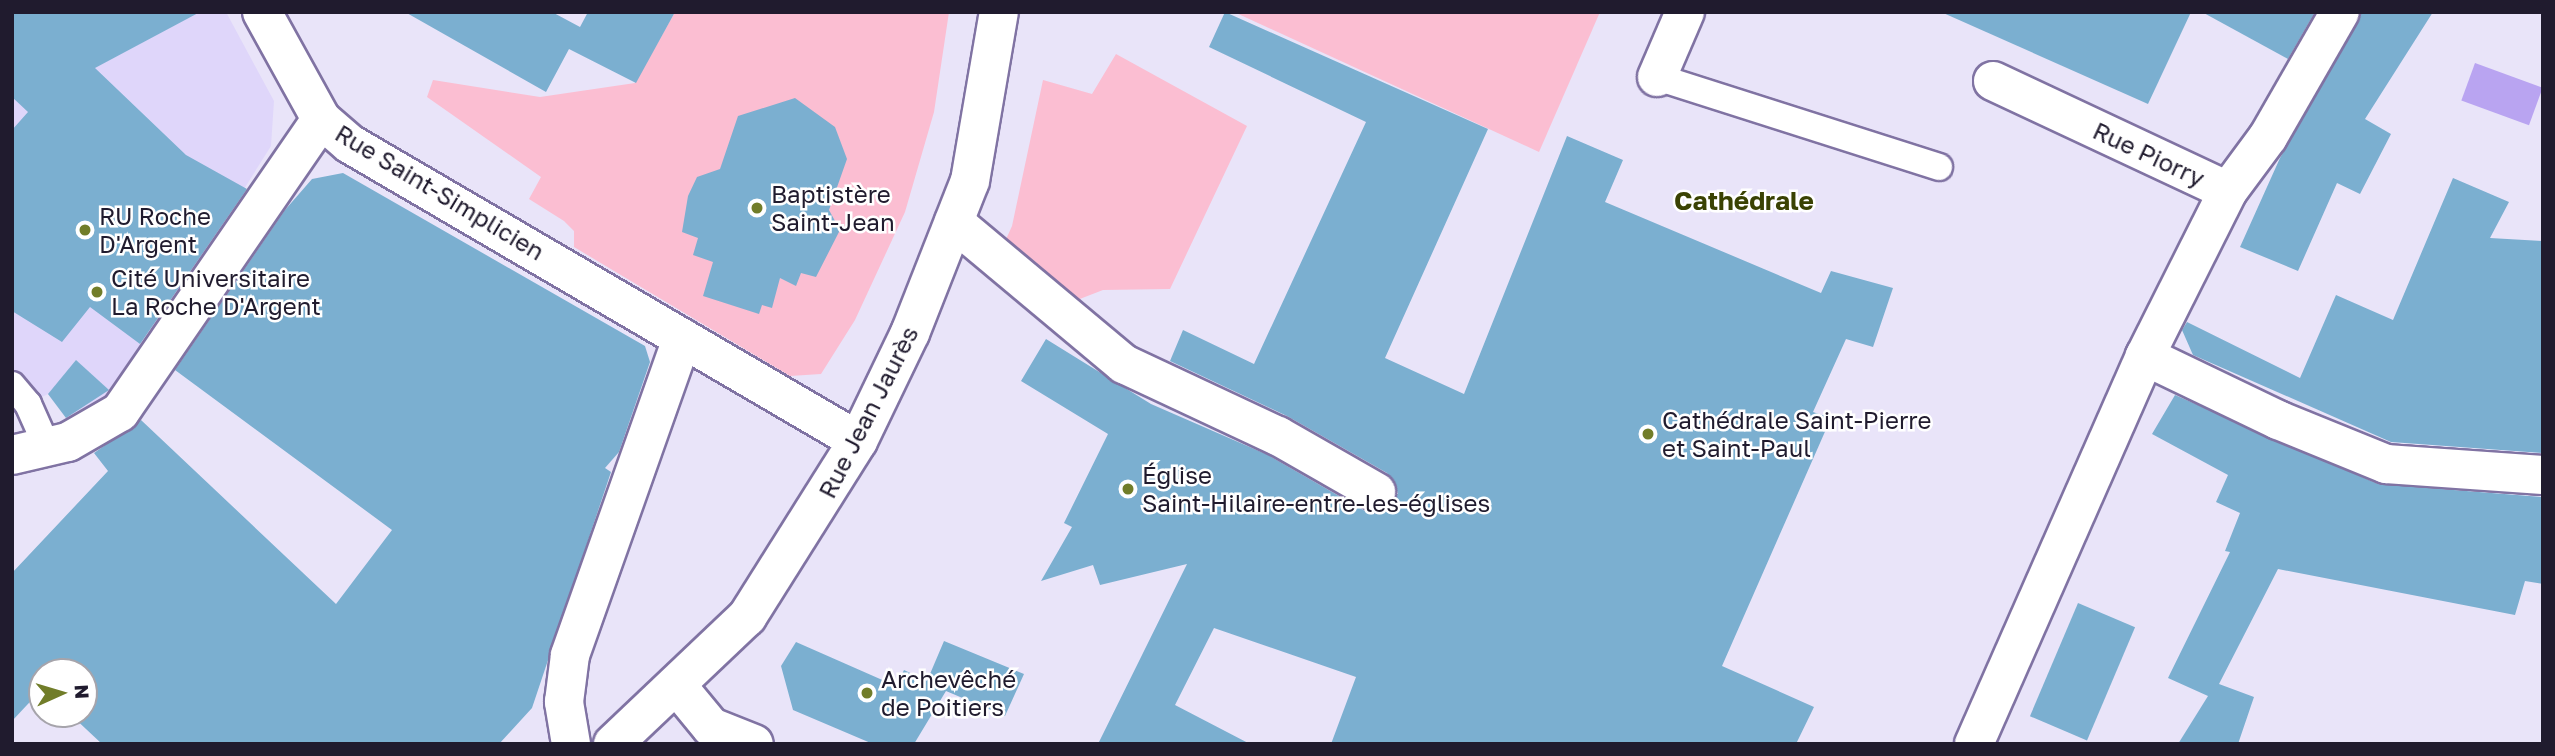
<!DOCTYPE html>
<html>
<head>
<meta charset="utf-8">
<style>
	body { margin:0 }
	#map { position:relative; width:2555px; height:756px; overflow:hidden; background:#e9e4f9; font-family:"Golos Text",sans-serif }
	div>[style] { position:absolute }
	.built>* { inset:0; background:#dfd6fa }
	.green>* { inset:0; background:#fbbed2 }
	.water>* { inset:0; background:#b9a4f1; transform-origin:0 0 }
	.building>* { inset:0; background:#7bafd0; transform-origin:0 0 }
	.roads { filter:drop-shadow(2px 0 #8073a3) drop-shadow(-2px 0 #8073a3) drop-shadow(0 2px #8073a3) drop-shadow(0 -2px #8073a3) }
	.service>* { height:26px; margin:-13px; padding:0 13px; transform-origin:13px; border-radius:13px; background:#fff }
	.pedestrian>* { height:38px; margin:-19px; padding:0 19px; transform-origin:19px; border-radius:19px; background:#fff }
	.minor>* { height:38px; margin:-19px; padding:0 19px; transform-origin:19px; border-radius:19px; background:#fff }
	.tertiary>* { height:38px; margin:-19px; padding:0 19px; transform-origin:19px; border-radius:19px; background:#fff }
	.dots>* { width:19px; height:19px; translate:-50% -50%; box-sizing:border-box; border:4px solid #fff; border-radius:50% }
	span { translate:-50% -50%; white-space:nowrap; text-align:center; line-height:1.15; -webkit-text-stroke:5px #fff; paint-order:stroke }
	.street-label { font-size:24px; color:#201b2e }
	.poi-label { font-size:24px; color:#201b2e }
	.left { translate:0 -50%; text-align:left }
	.neighbourhood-label { font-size:26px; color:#3a4203; font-weight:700 }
	.frame { position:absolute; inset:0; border:14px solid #201b2e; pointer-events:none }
	.north { position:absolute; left:28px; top:658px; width:70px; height:70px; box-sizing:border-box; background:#fff; border:2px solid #a6a4ab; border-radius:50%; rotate:86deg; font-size:19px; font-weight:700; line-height:28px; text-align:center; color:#201b2e }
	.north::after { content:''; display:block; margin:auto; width:24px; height:32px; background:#717d29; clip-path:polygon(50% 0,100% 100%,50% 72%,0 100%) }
</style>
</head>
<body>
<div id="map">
	<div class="built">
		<i style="clip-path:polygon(12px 12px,226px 12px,274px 101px,271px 146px,113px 398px,69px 421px,48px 394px,14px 411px,14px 432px)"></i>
	</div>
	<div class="green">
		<i style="clip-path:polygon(675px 12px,949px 12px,934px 112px,905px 212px,855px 320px,821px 374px,790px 376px,574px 247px,574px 231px,564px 221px,529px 199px,541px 177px,427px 97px,433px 80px,540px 97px,635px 83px)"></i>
		<i style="clip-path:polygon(1234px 12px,1600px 12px,1539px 152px)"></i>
		<i style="clip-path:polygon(1116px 54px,1247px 126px,1170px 289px,1103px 290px,1072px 302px,1003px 246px,1012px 226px,1043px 80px,1092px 94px)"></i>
	</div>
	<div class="water">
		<i style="left:2475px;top:63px;width:72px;height:40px;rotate:20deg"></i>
	</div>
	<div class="building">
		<i style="clip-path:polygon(12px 12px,200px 12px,95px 68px,186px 155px,247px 189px,140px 344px,90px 307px,62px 342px,12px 311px,12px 130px,28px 112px,12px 97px)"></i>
		<i style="clip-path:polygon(405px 12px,552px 12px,580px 27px,588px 12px,675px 12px,636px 83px,569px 49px,546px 92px)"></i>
		<i style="clip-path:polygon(1225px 12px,1488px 129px,1385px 358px,1464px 394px,1567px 136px,1623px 160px,1605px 202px,1821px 293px,1831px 271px,1893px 288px,1873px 347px,1846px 339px,1813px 412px,1831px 418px,1722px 666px,1814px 707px,1796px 744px,1331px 744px,1356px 677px,1214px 628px,1175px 705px,1250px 744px,1098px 744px,1187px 564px,1100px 585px,1093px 565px,1041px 581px,1072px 527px,1064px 523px,1108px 434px,1021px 381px,1046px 339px,1151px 404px,1268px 455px,1365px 511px,1386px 511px,1398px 493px,1387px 473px,1287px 416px,1170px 361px,1183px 330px,1254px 364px,1366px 122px,1209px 47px)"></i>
		<i style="clip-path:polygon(1941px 12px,2191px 12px,2148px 104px)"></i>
		<i style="clip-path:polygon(2202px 12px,2315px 12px,2288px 59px)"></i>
		<i style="clip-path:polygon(2362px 12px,2433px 12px,2365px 119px,2391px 134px,2360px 194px,2337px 183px,2298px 271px,2240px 247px,2280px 158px)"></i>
		<i style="clip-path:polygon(795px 98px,835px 127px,847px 159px,829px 210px,840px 230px,816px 277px,801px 273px,796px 286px,780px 278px,772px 308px,762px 305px,759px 314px,703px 296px,713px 262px,693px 255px,698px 238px,682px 232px,688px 196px,697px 177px,720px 169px,738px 116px)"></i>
		<i style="clip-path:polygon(343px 173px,645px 346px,650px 362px,619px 452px,605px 468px,611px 472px,532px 708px,499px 744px,102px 744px,70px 714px,84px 714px,84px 672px,42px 672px,42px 689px,12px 721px,12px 573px,108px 471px,94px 453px,141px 420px,336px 604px,392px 530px,175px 370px,285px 210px,312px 179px)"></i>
		<i style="clip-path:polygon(2453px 178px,2509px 202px,2490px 238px,2543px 241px,2543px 453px,2391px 442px,2193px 355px,2182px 330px,2187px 322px,2300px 378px,2336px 295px,2393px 320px)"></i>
		<i style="clip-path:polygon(76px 360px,109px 390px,66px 418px,48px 394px)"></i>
		<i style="clip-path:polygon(2175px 395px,2378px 484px,2543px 497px,2543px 584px,2525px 581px,2515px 615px,2278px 569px,2219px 684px,2254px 697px,2238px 744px,2178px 744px,2208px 696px,2168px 678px,2230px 552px,2225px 551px,2240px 513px,2216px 502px,2228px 475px,2152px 434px)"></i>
		<i style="left:2078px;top:603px;width:62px;height:123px;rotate:23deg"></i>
		<i style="clip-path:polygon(944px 641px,1024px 674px,1005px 716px,946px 691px,914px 744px,873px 744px,793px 710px,781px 666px,796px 642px,896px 686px,904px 670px,927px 681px)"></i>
	</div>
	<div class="roads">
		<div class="service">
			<i style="left:1657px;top:77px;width:296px;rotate:17.7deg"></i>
			<i style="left:12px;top:385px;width:25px;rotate:50deg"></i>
			<i style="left:28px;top:404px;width:49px;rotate:66deg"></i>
		</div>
		<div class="pedestrian">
			<i style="left:1657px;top:77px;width:71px;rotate:-66.7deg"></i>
		</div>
		<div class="minor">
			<i style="left:262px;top:12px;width:122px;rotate:61.1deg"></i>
			<i style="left:321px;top:119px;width:38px;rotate:41deg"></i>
			<i style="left:350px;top:144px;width:588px;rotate:30.31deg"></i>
			<i style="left:1993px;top:81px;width:259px;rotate:25.1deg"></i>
			<i style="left:2228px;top:191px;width:67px;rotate:-53.5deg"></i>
			<i style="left:2268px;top:137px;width:144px;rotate:-60.1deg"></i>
			<i style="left:954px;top:222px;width:222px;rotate:39.9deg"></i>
			<i style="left:1124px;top:364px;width:170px;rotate:25.1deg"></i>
			<i style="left:1278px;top:436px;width:113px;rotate:29.7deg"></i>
			<i style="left:2145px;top:356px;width:148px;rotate:25.7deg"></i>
			<i style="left:2278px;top:420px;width:117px;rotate:22.2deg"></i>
			<i style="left:2386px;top:464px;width:157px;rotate:4deg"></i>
			<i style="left:12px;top:455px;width:57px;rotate:-13.1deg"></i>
			<i style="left:68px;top:442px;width:60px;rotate:-30deg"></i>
			<i style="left:120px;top:412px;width:355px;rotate:-55.5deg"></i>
			<i style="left:678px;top:687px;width:52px;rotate:50.5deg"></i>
			<i style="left:711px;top:727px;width:46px;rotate:21.6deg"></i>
			<i style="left:571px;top:744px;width:43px;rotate:-99.5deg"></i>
			<i style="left:564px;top:702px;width:47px;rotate:-82.7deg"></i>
			<i style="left:570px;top:655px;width:336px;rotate:-70.5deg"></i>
			<i style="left:1974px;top:744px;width:424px;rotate:-66.2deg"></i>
			<i style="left:2145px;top:356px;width:185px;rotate:-63.3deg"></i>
		</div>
		<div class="tertiary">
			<i style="left:613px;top:744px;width:185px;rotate:-43.5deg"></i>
			<i style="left:747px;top:617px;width:208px;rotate:-57.8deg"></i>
			<i style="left:858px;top:441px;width:120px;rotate:-64.3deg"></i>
			<i style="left:910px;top:333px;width:163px;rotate:-68.5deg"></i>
			<i style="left:970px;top:181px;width:171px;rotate:-80.3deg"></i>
		</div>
	</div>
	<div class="dots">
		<i style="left:757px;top:208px;background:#717d29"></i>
		<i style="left:85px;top:230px;background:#717d29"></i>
		<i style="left:97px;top:292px;background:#717d29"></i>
		<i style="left:1648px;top:434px;background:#717d29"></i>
		<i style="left:1128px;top:489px;background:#717d29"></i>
		<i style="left:867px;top:693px;background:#717d29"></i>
	</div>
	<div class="street-label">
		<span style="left:2149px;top:154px;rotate:25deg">Rue Piorry</span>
		<span style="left:440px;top:192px;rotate:31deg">Rue Saint-Simplicien</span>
		<span style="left:868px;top:412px;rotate:-63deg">Rue Jean Jaurès</span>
	</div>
	<div class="poi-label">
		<span class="left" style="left:771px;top:208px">Baptistère<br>Saint-Jean</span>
		<span class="left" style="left:99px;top:230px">RU Roche<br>D'Argent</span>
		<span class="left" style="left:111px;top:292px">Cité Universitaire<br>La Roche D'Argent</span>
		<span class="left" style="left:1662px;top:434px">Cathédrale Saint-Pierre<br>et Saint-Paul</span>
		<span class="left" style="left:1142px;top:489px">Église<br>Saint-Hilaire-entre-les-églises</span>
		<span class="left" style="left:881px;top:693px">Archevêché<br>de Poitiers</span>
	</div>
	<div class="neighbourhood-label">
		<span style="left:1744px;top:201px">Cathédrale</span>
	</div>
	<div class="frame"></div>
	<div class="north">N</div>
</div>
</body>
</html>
